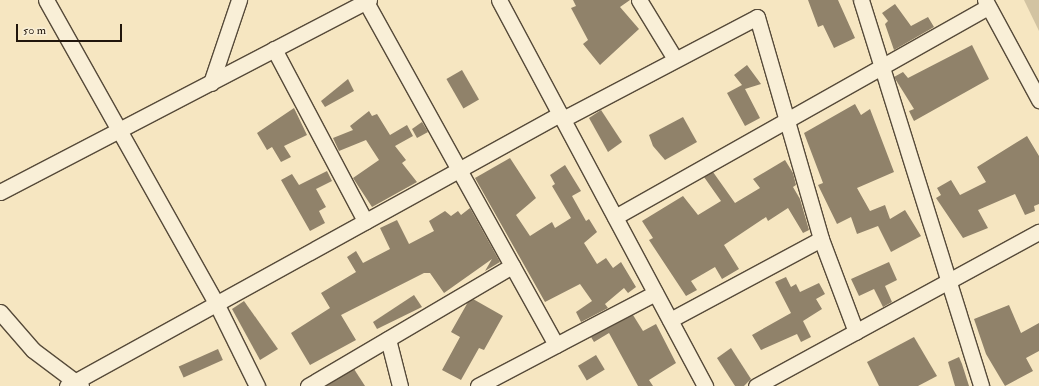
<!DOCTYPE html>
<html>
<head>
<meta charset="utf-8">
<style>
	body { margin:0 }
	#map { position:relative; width:1039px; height:386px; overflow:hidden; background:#f6e6c1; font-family:"IM FELL Double Pica",serif }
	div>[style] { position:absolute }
	.green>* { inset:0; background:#d2c3a2 }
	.building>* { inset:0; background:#90826a; transform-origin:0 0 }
	.roads { filter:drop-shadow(1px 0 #564a39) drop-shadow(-1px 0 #564a39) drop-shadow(0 1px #564a39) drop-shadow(0 -1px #564a39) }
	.minor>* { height:15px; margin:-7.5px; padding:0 7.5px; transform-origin:7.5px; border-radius:7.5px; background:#f9efd7 }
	span { translate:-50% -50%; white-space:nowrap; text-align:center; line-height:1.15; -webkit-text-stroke:4px #f9efd7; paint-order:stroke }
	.scale { position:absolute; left:16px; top:24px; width:106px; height:18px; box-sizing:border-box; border:2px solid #21160c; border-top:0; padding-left:5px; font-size:12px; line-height:14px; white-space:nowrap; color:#21160c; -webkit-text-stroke:3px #f9efd7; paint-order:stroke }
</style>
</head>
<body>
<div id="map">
	<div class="green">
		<i style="clip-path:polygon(1024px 0,1039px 0,1039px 31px)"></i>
	</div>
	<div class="building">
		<i style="clip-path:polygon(573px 0,630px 0,620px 7px,639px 29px,600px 65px,583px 44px,588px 40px,571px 8px,576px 6px)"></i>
		<i style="clip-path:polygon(808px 0,838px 0,855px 38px,834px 48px,823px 25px,818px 27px)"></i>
		<i style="clip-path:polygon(895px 4px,911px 26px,928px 17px,934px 27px,894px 50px,885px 24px,888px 21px,882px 13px)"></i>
		<i style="clip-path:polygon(972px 45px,989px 79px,914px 121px,909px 111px,914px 109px,894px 77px,903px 72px,908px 78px)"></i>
		<i style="clip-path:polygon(747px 65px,761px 84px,745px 89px,760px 118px,745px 126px,727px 93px,742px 85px,734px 75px)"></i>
		<i style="left:462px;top:70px;width:34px;height:18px;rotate:60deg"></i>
		<i style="clip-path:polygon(348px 79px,354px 91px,325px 107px,321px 101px)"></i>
		<i style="clip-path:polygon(855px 104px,861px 115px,870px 109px,894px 172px,857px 188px,870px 211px,885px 205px,890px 219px,905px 210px,921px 236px,891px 252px,878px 226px,857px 234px,851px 217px,837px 224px,818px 185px,823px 183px,804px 133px)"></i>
		<i style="clip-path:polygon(294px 108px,307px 135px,284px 146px,291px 157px,281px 162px,272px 147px,267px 150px,257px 133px)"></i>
		<i style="clip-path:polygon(601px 110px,622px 142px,608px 152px,589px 118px)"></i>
		<i style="clip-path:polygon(369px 111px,372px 116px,377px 114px,390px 135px,407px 125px,413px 136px,395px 146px,406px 160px,402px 163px,417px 182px,372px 207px,353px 178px,379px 160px,366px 140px,339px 151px,333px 138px,353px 130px,350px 126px)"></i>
		<i style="clip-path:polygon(683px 117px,697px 142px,665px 160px,653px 146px,649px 135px)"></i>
		<i style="clip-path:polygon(422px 122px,428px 132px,417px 138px,412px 129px)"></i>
		<i style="clip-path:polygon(1027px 136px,1039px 156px,1039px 204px,1034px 206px,1035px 211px,1025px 215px,1015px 194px,978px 210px,988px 228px,963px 238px,936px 198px,941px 195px,937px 188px,951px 180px,960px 195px,986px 182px,977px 167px)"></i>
		<i style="clip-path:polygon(510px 158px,536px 198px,516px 215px,530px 236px,552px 222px,555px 228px,571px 218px,552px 186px,555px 184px,550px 175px,565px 165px,581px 191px,572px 196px,586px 221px,589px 219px,597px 232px,584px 243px,597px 264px,606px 258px,613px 268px,621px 262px,636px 287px,628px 293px,624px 288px,605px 304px,608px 308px,581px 322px,576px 312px,592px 301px,580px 284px,545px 302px,475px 178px)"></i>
		<i style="clip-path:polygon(785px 160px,793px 173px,796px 185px,793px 187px,800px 199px,809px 230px,803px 233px,788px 208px,768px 221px,766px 217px,724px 245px,739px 269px,722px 279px,715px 267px,691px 281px,697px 290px,686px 296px,649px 240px,653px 238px,642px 221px,683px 196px,698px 215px,721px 201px,704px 177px,713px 172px,735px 203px,760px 188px,753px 179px)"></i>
		<i style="clip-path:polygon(327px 171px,332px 181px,316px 189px,326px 207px,319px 211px,325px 223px,310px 231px,281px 180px,292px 174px,299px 185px)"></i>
		<i style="clip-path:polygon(470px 208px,500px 262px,485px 271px,492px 259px,444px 293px,430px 273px,424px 273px,341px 315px,356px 340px,310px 365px,291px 333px,330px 308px,321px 293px,356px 272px,347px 257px,356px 251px,363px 263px,390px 249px,380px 228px,397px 220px,409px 244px,434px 231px,429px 221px,445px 211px,451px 216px,458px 211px,461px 215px)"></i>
		<i style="clip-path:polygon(889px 262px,897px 280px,885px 286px,892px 302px,883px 307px,874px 289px,859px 296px,851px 279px)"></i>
		<i style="clip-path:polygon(786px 277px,791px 287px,796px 284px,800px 292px,819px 283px,825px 294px,816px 299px,822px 309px,803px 321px,811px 337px,801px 342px,797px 334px,761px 350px,752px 335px,791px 313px,775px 282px)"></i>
		<i style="clip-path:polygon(414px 295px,422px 307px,377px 329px,373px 322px)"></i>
		<i style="clip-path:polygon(473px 299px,503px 316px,484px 350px,479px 348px,461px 380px,442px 370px,460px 337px,451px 332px,468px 302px)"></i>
		<i style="clip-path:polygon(244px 301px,278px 349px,260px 360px,232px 309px)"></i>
		<i style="clip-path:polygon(1009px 305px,1021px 333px,1039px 323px,1039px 351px,1026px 358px,1033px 371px,1005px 386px,986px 354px,974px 319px)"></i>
		<i style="clip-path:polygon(633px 315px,643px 331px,656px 324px,676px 363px,649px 380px,653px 386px,638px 386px,609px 333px,594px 342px,591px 337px)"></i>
		<i style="clip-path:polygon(914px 337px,937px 376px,918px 386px,879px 386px,867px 362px)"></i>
		<i style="clip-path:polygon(731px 348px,751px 379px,744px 386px,735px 386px,717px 358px)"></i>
		<i style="left:218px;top:349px;width:12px;height:43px;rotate:66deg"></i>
		<i style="left:596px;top:355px;width:17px;height:21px;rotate:59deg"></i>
		<i style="clip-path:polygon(959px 357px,962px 364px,969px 386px,955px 386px,948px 362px)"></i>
		<i style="clip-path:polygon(354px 369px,365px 386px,326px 386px)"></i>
	</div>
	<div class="roads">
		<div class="minor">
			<i style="left:46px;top:0;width:347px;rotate:60.7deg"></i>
			<i style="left:216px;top:303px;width:93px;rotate:63.7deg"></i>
			<i style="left:499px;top:0;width:438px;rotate:61.9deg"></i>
			<i style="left:639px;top:0;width:69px;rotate:58.6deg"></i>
			<i style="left:861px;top:0;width:404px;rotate:72.7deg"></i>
			<i style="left:985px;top:0;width:114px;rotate:61.6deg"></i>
			<i style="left:366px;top:2px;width:392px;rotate:61deg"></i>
			<i style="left:274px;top:49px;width:195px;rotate:62.1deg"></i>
			<i style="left:211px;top:83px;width:88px;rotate:-71.4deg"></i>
			<i style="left:563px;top:119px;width:219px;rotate:-27.7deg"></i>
			<i style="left:757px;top:17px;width:231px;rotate:73.9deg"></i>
			<i style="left:821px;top:239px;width:99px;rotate:69.4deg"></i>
			<i style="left:0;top:192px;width:416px;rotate:-27.5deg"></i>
			<i style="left:615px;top:217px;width:428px;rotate:-29.4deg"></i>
			<i style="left:0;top:312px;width:50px;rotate:49deg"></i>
			<i style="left:33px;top:350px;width:60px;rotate:36.9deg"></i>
			<i style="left:670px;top:320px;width:171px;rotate:-28.2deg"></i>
			<i style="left:388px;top:339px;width:49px;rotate:75.7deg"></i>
			<i style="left:67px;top:386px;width:563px;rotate:-28.89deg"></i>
			<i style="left:308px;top:386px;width:237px;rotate:-30.5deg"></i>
			<i style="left:478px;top:386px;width:200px;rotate:-27.7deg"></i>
			<i style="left:756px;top:386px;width:322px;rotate:-28.6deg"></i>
		</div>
	</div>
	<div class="scale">50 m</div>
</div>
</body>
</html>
